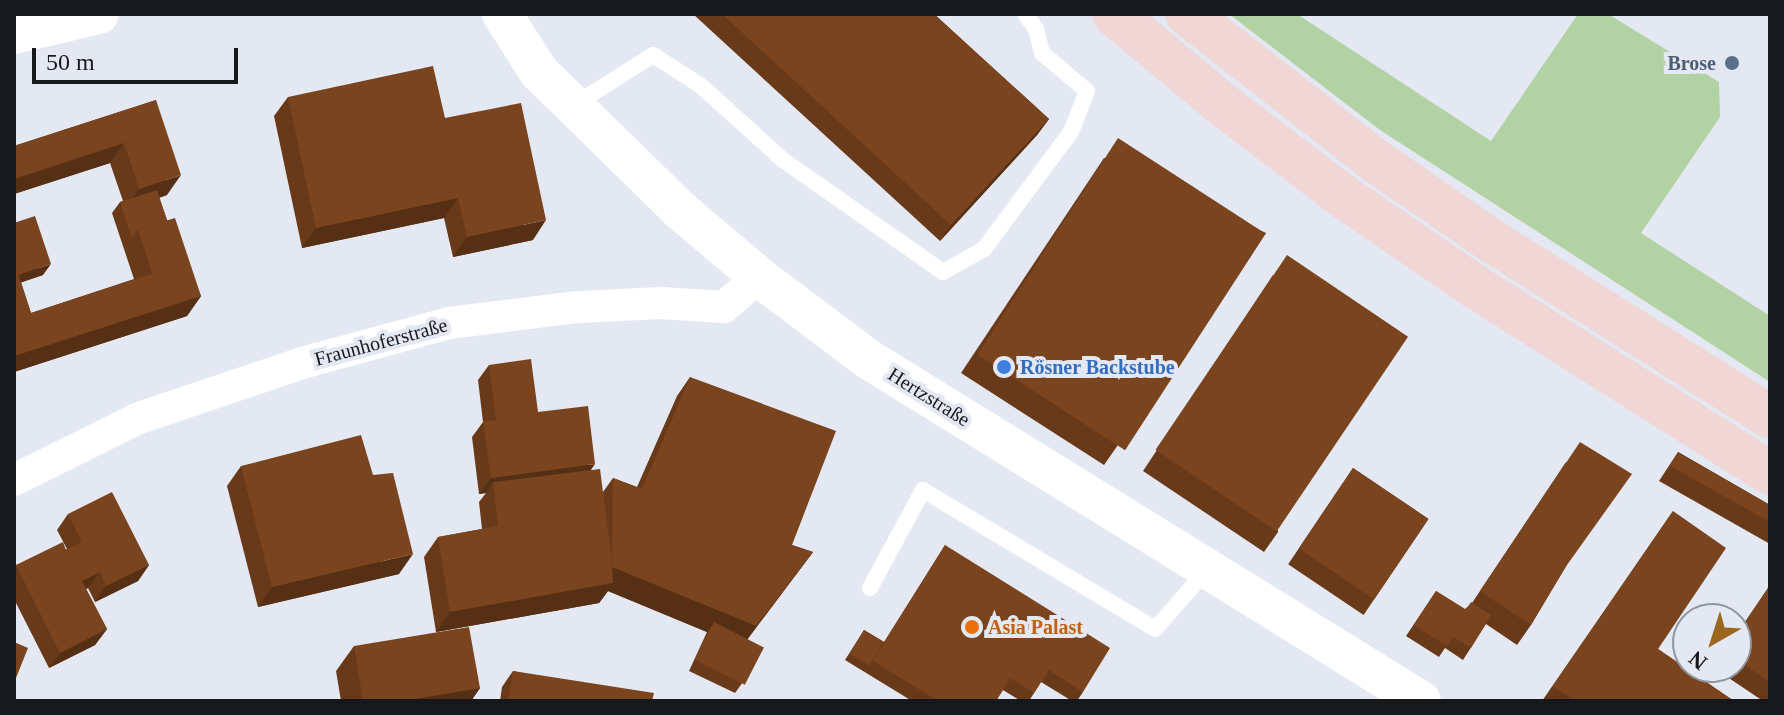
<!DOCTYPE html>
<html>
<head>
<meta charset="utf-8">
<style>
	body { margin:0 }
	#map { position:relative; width:1784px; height:715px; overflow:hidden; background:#e3e8f3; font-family:"Times New Roman",serif }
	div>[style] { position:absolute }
	.green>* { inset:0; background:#b2d2a4 }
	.service>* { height:16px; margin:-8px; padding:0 8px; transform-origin:8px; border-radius:8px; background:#fff }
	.minor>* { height:32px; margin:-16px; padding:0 16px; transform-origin:16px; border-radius:16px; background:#fff }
	.tertiary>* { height:40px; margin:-20px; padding:0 20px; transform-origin:20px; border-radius:20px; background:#fff }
	.trunk>* { height:44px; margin:-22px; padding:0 22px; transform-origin:22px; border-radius:22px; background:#f0d7d6 }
	.wall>* { inset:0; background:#693a1a; transform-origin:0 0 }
	.shaded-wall>* { inset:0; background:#553015 }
	.building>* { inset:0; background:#7a441e; transform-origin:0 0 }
	.dots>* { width:22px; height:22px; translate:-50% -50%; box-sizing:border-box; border:4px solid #e3e8f3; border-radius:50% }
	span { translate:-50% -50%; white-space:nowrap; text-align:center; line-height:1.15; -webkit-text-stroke:8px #e3e8f3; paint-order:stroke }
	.service-label { font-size:20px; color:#4e5e75; font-weight:700 }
	.right { translate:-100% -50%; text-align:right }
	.street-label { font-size:20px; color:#17181c }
	.shop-label { font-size:20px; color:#366cbe; font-weight:700 }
	.left { translate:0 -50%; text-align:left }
	.food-label { font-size:20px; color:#c56008; font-weight:700 }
	.frame { position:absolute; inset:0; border:16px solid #17181c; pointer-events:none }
	.north { position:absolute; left:1672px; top:603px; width:80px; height:80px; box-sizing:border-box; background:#e3e8f3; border:2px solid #91959d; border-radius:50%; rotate:219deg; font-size:22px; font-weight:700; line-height:32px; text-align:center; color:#17181c }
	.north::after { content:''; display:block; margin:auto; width:28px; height:36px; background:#9b661d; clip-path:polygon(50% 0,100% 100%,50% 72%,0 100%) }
	.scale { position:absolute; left:32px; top:48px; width:206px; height:36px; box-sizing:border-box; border:4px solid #17181c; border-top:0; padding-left:10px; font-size:24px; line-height:28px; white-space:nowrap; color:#17181c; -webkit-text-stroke:6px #e3e8f3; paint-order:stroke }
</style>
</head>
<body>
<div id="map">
	<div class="green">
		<i style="clip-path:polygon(1229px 14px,1297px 14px,1491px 141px,1578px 14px,1608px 14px,1719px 82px,1720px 117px,1641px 233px,1770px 316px,1770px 382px,1380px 130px)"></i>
	</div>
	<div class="service">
		<i style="left:574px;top:105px;width:93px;rotate:-32.3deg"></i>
		<i style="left:653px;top:55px;width:56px;rotate:32.6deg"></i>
		<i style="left:700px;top:85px;width:112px;rotate:42.1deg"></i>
		<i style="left:783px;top:160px;width:195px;rotate:35deg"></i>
		<i style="left:943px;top:272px;width:47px;rotate:-29.3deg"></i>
		<i style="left:984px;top:249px;width:146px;rotate:-53.4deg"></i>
		<i style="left:1071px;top:132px;width:44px;rotate:-68.7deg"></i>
		<i style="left:1087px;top:91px;width:59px;rotate:-139.8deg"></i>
		<i style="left:1042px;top:53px;width:25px;rotate:-104deg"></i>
		<i style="left:1036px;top:29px;width:19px;rotate:-126deg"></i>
		<i style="left:870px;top:588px;width:111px;rotate:-61.6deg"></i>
		<i style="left:923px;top:490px;width:270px;rotate:30.9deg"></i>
		<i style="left:1155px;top:629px;width:79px;rotate:-48.6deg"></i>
	</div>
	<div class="minor">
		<i style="left:14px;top:480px;width:140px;rotate:-26.4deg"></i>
		<i style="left:139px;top:418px;width:172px;rotate:-18.6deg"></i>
		<i style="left:302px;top:363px;width:152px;rotate:-15.2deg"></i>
		<i style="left:449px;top:323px;width:130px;rotate:-7.1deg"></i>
		<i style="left:578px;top:307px;width:83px;rotate:-2.8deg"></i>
		<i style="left:661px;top:303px;width:63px;rotate:3.6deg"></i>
		<i style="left:724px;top:307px;width:46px;rotate:-40.6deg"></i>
	</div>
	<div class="tertiary">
		<i style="left:502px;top:14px;width:69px;rotate:57.5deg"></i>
		<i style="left:539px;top:72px;width:197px;rotate:44.4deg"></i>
		<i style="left:680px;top:210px;width:104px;rotate:40.3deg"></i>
		<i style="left:759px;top:277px;width:136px;rotate:37deg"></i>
		<i style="left:868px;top:359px;width:650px;rotate:31.73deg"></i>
		<i style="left:14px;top:34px;width:87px;rotate:-13.2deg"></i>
	</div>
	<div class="trunk">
		<i style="left:1114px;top:14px;width:147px;rotate:39.8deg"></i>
		<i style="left:1227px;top:108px;width:151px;rotate:37.2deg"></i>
		<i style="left:1347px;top:199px;width:154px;rotate:34.4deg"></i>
		<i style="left:1474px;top:286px;width:350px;rotate:32.3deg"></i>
		<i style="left:1187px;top:14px;width:241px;rotate:37.9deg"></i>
		<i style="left:1377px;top:162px;width:143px;rotate:34.5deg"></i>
		<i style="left:1495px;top:243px;width:325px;rotate:32.3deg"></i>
	</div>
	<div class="wall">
		<i style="clip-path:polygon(693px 14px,934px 14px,1049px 119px,1037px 135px,940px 241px)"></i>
		<i style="clip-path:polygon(288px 97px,445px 118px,533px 240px,453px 257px,444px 218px,302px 248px,274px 116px)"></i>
		<i style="clip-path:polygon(156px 100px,167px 195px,159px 198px,167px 220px,201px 296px,187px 316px,14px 372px,14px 223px,43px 275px,21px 282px,31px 313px,134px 279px,112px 213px,120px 202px,123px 201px,110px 163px,14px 194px,14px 146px)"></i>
		<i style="clip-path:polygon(1104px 158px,1266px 233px,1104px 465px,961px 373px)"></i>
		<i style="clip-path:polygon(1273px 275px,1278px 532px,1264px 552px,1143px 471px)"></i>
		<i style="clip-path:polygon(489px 365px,538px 412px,591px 470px,603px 492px,613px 478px,637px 487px,677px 396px,690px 377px,792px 545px,813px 552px,747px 640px,743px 682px,735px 693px,689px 671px,707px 632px,608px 591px,599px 603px,436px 632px,424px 557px,438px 537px,482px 529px,479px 502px,486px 493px,479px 494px,472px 437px,483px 422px,478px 380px)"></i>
		<i style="clip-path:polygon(1678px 452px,1770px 505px,1770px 544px,1659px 481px)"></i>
		<i style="clip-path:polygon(1566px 462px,1565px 567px,1531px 625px,1517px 645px,1486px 624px,1463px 660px,1445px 648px,1439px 657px,1406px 636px,1436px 591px,1465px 609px,1472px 603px)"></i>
		<i style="clip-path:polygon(241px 466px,399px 574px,258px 607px,227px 486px)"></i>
		<i style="left:1353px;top:468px;width:91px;height:116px;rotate:34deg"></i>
		<i style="clip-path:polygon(1673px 511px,1658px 649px,1734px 701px,1542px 701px)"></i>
		<i style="clip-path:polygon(68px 514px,149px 565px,138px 581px,95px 602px,88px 588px,86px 589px,107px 629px,95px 645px,49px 668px,14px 599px,14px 568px,16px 565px,67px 549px,57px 530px)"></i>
		<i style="clip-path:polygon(945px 545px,1083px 692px,1077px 701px,1072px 701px,1041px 682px,1029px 701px,1021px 701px,1003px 690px,996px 701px,912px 701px,845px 660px,864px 630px,884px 642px)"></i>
		<i style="clip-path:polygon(1770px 585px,1770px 701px,1763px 701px,1714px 668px,1736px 667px,1736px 635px)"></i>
		<i style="clip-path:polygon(354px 646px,480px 688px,471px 701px,341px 701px,336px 671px)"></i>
		<i style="clip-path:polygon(513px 671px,652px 701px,500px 701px,502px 687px)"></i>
	</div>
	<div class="shaded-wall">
		<i style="clip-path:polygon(1049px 119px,1037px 135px,940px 241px,951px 225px)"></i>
		<i style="clip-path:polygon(124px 143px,110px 163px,14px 194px,14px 179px)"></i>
		<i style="clip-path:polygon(181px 175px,167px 195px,125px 208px,139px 189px)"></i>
		<i style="clip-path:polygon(458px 198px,444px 218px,302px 248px,316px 228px)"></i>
		<i style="clip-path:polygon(546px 220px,533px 240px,453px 257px,467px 237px)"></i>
		<i style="clip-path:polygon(51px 264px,43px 275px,14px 285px,14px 276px)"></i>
		<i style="clip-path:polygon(201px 296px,187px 316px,14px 372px,14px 356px)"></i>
		<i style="clip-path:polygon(595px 464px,584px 480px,493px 482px,486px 493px,479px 494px,491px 478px)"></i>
		<i style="clip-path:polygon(813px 552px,742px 646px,714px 622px,707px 632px,608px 591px,599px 603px,436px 632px,450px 612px,612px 567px)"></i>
		<i style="clip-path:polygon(413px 554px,399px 574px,258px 607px,272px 587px)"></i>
		<i style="clip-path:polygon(149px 565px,138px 581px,95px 602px,106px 586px)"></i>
		<i style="clip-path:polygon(100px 572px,88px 588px,71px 597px,82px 581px)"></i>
		<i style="clip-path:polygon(107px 629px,95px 645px,49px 668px,60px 653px)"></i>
		<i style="clip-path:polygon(480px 688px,471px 701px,413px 701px,415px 699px)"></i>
	</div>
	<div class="building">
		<i style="clip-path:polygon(722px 14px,934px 14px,1049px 119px,951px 225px)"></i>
		<i style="clip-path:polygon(433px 66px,445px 118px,521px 103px,546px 220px,467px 237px,458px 198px,316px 228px,288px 97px)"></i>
		<i style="clip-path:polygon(156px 100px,181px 175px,139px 189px,124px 143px,14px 179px,14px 146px)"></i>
		<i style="left:1118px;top:138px;width:176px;height:258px;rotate:33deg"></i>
		<i style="clip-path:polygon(157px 190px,167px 220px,138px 229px,132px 238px,120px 202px)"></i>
		<i style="clip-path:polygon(35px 216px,51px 264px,18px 275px,14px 262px,14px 223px)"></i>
		<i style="clip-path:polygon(175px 218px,201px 296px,14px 356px,14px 262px,31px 313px,152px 274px,138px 229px)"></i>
		<i style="left:1287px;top:255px;width:146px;height:235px;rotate:34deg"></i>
		<i style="clip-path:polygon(531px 359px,538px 412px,588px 406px,595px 464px,491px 478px,483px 421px,496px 420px,489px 365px)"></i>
		<i style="clip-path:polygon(690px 377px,836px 431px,792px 545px,813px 552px,756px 626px,612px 567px,613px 583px,450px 612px,438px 537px,498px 526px,493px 482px,600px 469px,612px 562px,613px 478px,642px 489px)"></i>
		<i style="clip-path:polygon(361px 435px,373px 475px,393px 473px,413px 554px,272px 587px,241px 466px)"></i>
		<i style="clip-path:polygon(1580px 442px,1632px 474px,1567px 565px,1531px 625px,1480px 591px)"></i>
		<i style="clip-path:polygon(1678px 452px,1770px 505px,1770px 522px,1670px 466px)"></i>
		<i style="left:1353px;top:468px;width:91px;height:97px;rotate:34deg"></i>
		<i style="clip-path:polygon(112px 492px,149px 565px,106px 586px,100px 572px,82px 581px,107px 629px,60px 653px,16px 565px,63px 542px,66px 550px,82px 542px,68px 514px)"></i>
		<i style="clip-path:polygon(1673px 511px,1726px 548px,1658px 649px,1734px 701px,1575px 701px,1553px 686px)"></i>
		<i style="clip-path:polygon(945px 545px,1110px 648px,1083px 692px,1049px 670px,1034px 693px,1010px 678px,996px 701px,938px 701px,873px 661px)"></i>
		<i style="clip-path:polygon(1770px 585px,1770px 682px,1736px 659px,1736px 636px)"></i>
		<i style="clip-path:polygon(1436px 591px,1466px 610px,1471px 602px,1491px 615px,1471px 648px,1453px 637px,1447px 646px,1414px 625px)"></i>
		<i style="left:714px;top:622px;width:56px;height:42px;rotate:27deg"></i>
		<i style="clip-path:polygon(469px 627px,480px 688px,415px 699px,415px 701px,363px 701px,354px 646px)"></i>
		<i style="left:864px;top:630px;width:23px;height:28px;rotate:31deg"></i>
		<i style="clip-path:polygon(14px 642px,28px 648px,14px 683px)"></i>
		<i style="clip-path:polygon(513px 671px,654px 693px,652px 701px,508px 701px)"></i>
	</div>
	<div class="dots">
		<i style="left:1732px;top:63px;background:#5c6f8a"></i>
		<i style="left:1004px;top:367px;background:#3f7fe0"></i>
		<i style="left:972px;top:627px;background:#e8710a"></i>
	</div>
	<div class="service-label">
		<span class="right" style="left:1716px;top:63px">Brose</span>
	</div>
	<div class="street-label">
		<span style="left:381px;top:342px;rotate:-15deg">Fraunhoferstraße</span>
		<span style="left:929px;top:397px;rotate:32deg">Hertzstraße</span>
	</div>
	<div class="shop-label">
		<span class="left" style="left:1020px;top:367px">Rösner Backstube</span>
	</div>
	<div class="food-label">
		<span class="left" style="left:988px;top:627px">Asia Palast</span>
	</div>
	<div class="frame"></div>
	<div class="north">N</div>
	<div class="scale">50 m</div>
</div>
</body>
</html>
